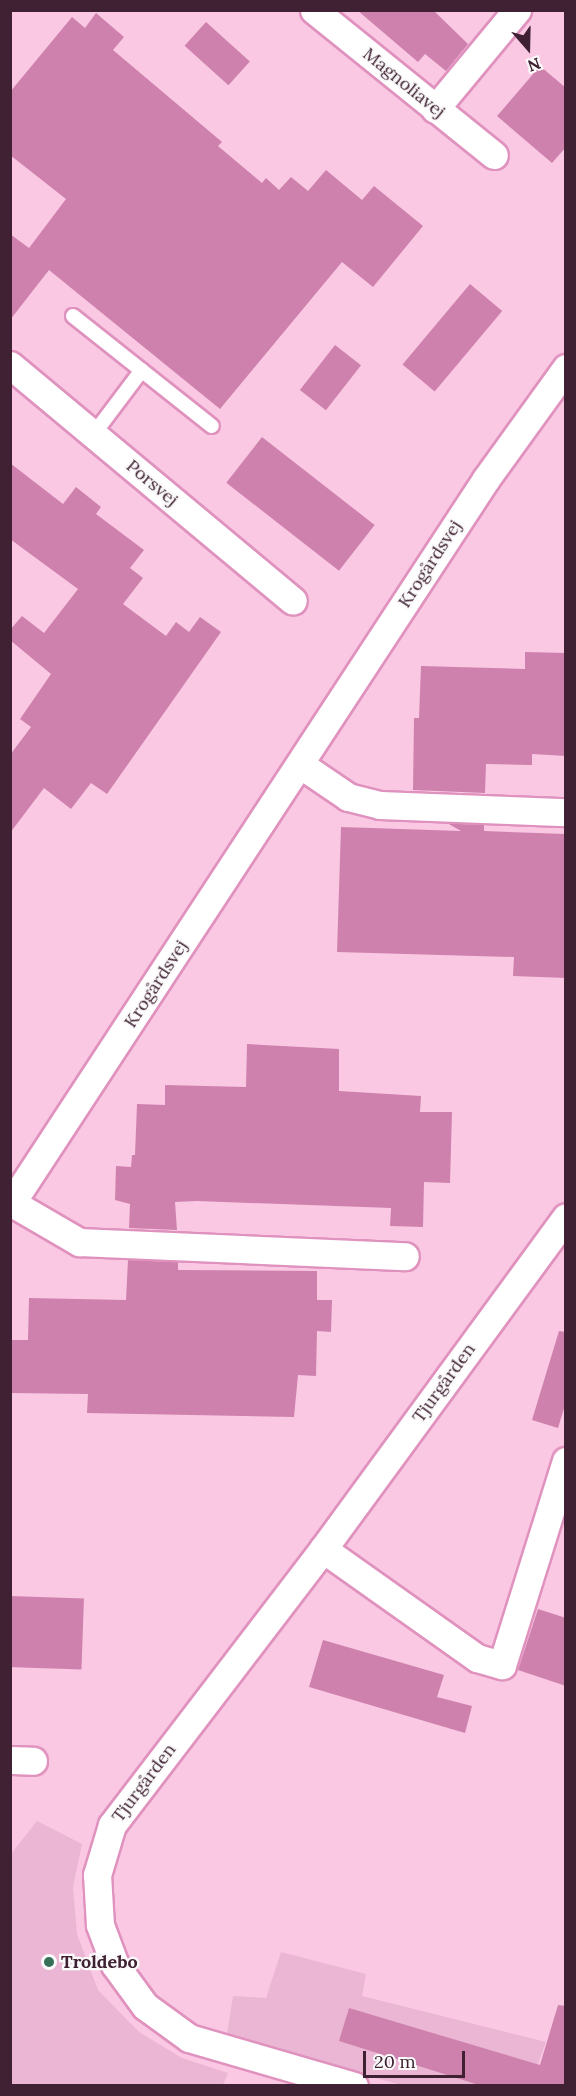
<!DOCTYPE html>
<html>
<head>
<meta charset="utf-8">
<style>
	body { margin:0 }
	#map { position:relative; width:576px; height:2096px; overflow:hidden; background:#fac8e3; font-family:Lora,serif }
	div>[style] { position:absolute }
	.built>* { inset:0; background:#eab6d3 }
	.building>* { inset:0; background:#ce81ad; transform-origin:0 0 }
	.roads { filter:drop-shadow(2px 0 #e092be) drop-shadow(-2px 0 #e092be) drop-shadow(0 2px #e092be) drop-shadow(0 -2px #e092be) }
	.lane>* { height:14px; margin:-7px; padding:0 7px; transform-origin:7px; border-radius:7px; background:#fff }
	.street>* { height:27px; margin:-13.5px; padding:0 13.5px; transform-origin:13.5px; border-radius:13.5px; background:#fff }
	.dots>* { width:16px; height:16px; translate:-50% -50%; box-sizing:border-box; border:3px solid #fafafa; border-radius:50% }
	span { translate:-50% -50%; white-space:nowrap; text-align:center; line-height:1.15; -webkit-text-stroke:4.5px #fafafa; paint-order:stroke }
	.street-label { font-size:18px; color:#402133 }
	.poi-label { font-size:18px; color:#402133; font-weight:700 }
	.left { translate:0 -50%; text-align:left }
	.frame { position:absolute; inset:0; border:12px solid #402133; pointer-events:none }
	.north { position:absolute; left:498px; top:18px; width:60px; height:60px; -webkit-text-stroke:4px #fafafa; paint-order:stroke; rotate:160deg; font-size:16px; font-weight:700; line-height:24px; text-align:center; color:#402133 }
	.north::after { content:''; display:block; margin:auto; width:21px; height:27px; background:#402133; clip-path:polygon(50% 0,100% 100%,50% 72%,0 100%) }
	.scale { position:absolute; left:363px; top:2051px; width:102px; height:27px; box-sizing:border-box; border:3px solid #402133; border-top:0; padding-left:8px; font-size:18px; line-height:21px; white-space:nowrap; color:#402133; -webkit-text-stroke:4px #fafafa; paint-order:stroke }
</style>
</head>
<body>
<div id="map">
	<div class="built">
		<i style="clip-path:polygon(37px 1821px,82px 1844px,73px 1887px,77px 1934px,98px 1990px,139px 2032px,182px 2058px,228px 2073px,223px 2085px,11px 2085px,11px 1854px)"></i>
		<i style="clip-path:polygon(281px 1952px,366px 1974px,362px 1996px,546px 2042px,530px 2085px,404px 2086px,227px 2034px,233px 1996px,266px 1998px)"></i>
	</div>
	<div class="building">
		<i style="clip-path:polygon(357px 10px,433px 10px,468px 44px,446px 71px,425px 54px,418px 62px)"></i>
		<i style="clip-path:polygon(96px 13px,124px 37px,113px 50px,222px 142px,218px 146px,262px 183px,266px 178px,279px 190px,291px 177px,308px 191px,326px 170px,362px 200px,374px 186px,423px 226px,373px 287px,342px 262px,220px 409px,49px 270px,10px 320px,10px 234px,29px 248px,66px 199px,10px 155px,10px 92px,72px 17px,85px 28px)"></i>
		<i style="left:206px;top:22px;width:59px;height:32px;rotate:42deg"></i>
		<i style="clip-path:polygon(540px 66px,566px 88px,566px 147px,552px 163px,497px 116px)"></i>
		<i style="left:470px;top:284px;width:42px;height:105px;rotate:40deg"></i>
		<i style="left:335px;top:345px;width:33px;height:57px;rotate:38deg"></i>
		<i style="left:262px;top:437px;width:143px;height:58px;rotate:38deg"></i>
		<i style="clip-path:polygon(10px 463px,63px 504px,76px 487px,101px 507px,96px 514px,144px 550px,130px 568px,143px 578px,123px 604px,166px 636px,176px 622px,189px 632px,200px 617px,221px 632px,107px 794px,91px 783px,71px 809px,44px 788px,10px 833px,10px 755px,31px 727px,20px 719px,51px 674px,10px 640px,10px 630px,22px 616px,44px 633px,78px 589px,10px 539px)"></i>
		<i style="clip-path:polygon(525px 652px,566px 653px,566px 756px,532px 754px,532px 765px,486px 764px,485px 793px,413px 790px,414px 718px,419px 718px,421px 666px,525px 669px)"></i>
		<i style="clip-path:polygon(447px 823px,484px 825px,484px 831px,566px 834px,566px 978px,513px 976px,514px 957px,337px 952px,341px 827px,461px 831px)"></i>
		<i style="clip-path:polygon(247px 1044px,339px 1049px,339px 1091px,421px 1096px,420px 1112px,452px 1112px,450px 1183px,424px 1182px,423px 1227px,390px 1226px,391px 1208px,197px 1201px,175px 1202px,177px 1230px,129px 1228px,130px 1204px,115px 1200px,116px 1166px,131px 1167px,132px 1155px,135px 1155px,137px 1104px,165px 1105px,165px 1085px,246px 1087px)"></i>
		<i style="clip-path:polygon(128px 1260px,178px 1262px,178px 1270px,317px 1271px,317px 1300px,332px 1300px,331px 1332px,317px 1331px,316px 1376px,298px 1375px,294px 1417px,87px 1413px,88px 1394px,10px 1393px,10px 1340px,28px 1340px,29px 1298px,126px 1300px)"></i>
		<i style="clip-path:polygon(559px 1331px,566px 1332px,566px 1402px,558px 1428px,532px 1420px)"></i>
		<i style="left:10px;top:1596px;width:74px;height:71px;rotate:2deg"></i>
		<i style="clip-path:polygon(538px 1609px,566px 1618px,566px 1686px,518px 1670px)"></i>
		<i style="clip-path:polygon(323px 1640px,444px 1675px,437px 1697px,472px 1706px,465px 1733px,309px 1687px)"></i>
		<i style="clip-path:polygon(558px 2005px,566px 2006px,566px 2085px,479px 2085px,339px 2041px,349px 2008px,540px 2065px)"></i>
	</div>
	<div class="roads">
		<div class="lane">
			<i style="left:73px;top:316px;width:177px;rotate:38.4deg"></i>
			<i style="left:93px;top:435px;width:81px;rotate:-53deg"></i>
		</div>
		<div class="street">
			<i style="left:314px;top:10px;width:231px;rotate:38.9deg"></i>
			<i style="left:435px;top:109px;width:129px;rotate:-50.4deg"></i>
			<i style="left:10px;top:365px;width:368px;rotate:39.8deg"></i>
			<i style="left:301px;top:765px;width:57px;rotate:34.2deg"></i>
			<i style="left:348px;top:797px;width:33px;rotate:14deg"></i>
			<i style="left:380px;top:805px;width:186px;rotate:2.2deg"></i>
			<i style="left:12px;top:1203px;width:78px;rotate:30.2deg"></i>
			<i style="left:79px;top:1242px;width:326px;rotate:2.5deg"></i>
			<i style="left:10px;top:1205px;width:868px;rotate:-56.75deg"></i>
			<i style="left:486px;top:479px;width:137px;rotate:-54.2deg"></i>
			<i style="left:323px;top:1549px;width:189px;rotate:35.3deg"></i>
			<i style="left:477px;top:1658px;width:26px;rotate:16deg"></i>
			<i style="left:502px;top:1665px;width:214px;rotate:-72.6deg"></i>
			<i style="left:10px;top:1760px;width:23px;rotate:2deg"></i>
			<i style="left:354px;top:2086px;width:172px;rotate:-163.8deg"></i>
			<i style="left:189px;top:2038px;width:54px;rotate:-144deg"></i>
			<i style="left:145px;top:2006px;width:51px;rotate:-126.2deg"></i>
			<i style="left:115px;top:1965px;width:43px;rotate:-110.6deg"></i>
			<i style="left:100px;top:1925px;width:50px;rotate:-93.4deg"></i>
			<i style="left:97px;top:1875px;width:52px;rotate:-73.3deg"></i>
			<i style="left:112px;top:1825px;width:347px;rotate:-52.6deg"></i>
			<i style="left:323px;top:1549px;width:411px;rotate:-53.8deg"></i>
		</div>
	</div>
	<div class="dots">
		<i style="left:49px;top:1962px;background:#377058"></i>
	</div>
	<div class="street-label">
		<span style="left:404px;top:83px;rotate:39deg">Magnoliavej</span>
		<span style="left:152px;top:483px;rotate:40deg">Porsvej</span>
		<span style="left:430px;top:564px;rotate:-57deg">Krogårdsvej</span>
		<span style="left:156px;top:984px;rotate:-57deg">Krogårdsvej</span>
		<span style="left:444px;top:1383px;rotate:-54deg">Tjurgården</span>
		<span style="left:144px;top:1783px;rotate:-53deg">Tjurgården</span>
	</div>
	<div class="poi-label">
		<span class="left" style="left:61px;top:1962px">Troldebo</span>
	</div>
	<div class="frame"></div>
	<div class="north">N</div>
	<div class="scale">20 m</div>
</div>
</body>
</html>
